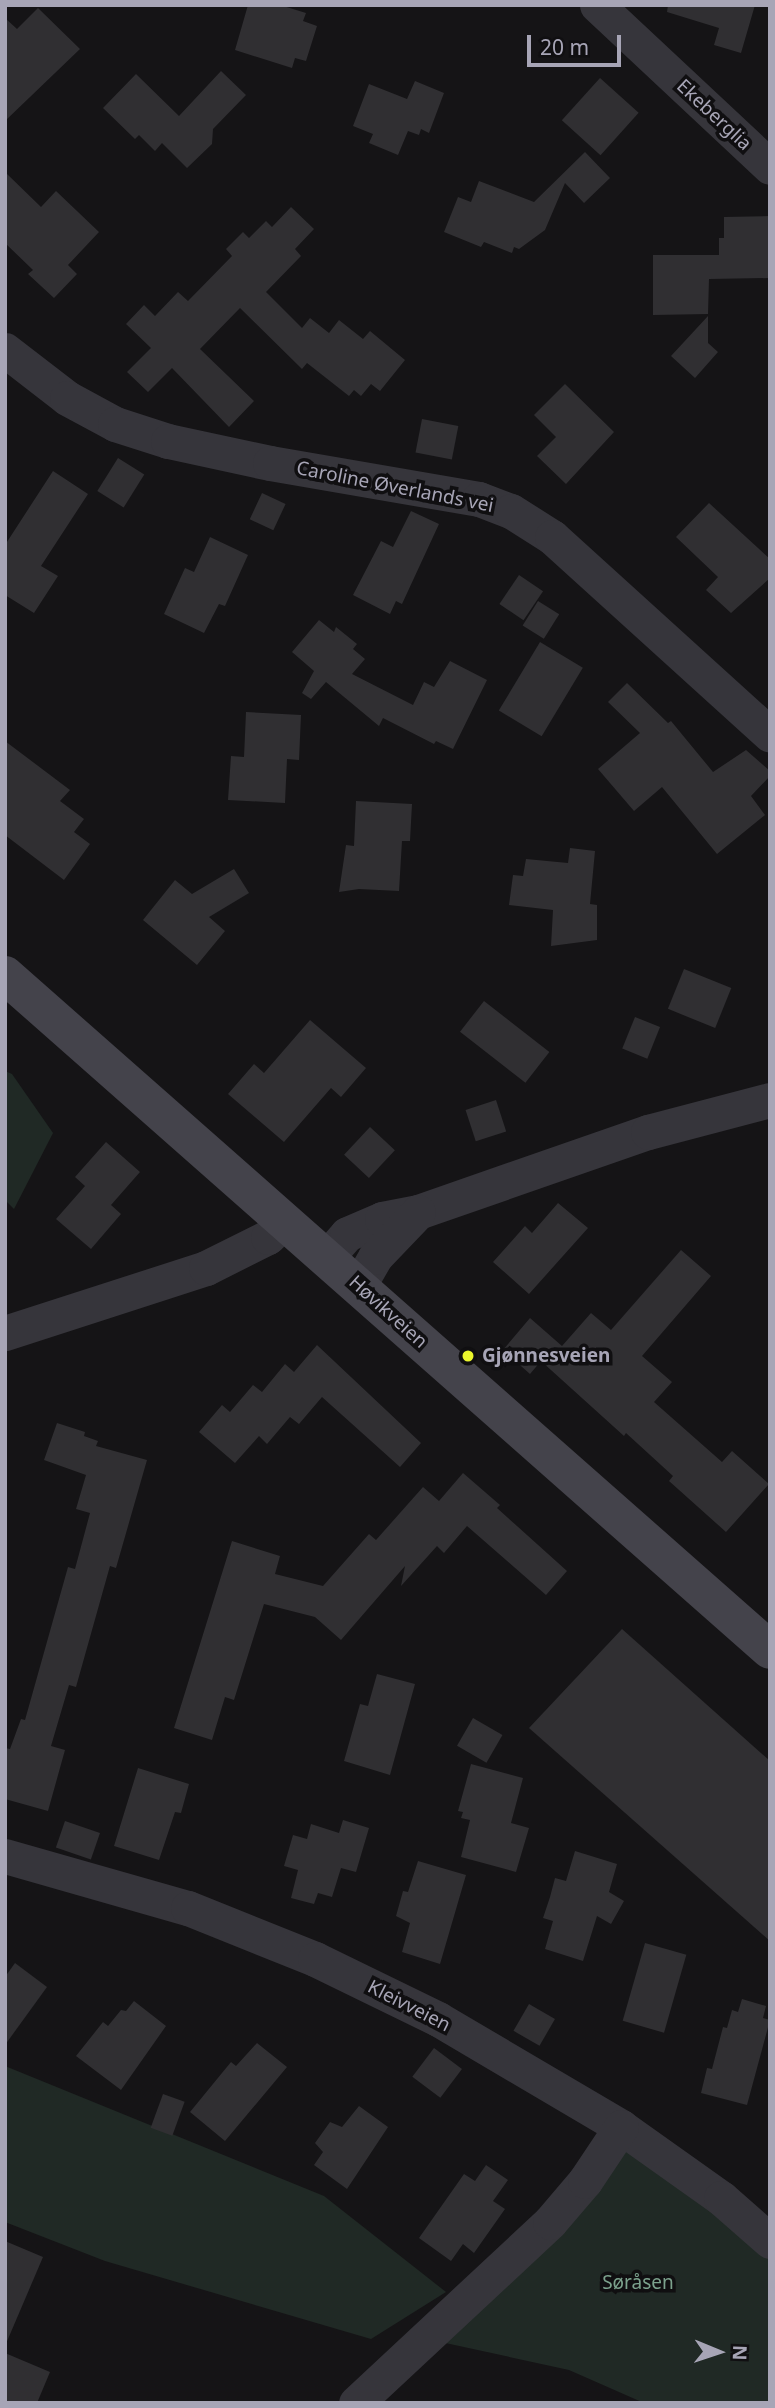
<!DOCTYPE html>
<html>
<head>
<meta charset="utf-8">
<style>
	body { margin:0 }
	#map { position:relative; width:775px; height:2408px; overflow:hidden; background:#151416; font-family:"Noto Sans",sans-serif }
	div>[style] { position:absolute }
	.green>* { inset:0; background:#202925 }
	.building>* { inset:0; background:#302f32; transform-origin:0 0 }
	.street>* { height:35px; margin:-17.5px; padding:0 17.5px; transform-origin:17.5px; border-radius:17.5px; background:#36353b }
	.secondary>* { height:38px; margin:-19px; padding:0 19px; transform-origin:19px; border-radius:19px; background:#44434b }
	.dots>* { width:19px; height:19px; translate:-50% -50%; box-sizing:border-box; border:4px solid #100f11; border-radius:50% }
	span { translate:-50% -50%; white-space:nowrap; text-align:center; line-height:1.15; -webkit-text-stroke:7px #100f11; paint-order:stroke }
	.street-label { font-size:19px; color:#a7a5b6 }
	.poi-label { font-size:19px; color:#a7a5b6; font-weight:700 }
	.left { translate:0 -50%; text-align:left }
	.park-label { font-size:19px; color:#7ca28d }
	.frame { position:absolute; inset:0; border:7px solid #a7a5b6; pointer-events:none }
	.north { position:absolute; left:684px; top:2317px; width:70px; height:70px; -webkit-text-stroke:5px #100f11; paint-order:stroke; rotate:92deg; font-size:19px; font-weight:700; line-height:28px; text-align:center; color:#a7a5b6 }
	.north::after { content:''; display:block; margin:auto; width:24px; height:32px; background:#a7a5b6; clip-path:polygon(50% 0,100% 100%,50% 72%,0 100%) }
	.scale { position:absolute; left:527px; top:35px; width:94px; height:32px; box-sizing:border-box; border:4px solid #a7a5b6; border-top:0; padding-left:9px; font-size:21px; line-height:24px; white-space:nowrap; color:#a7a5b6; -webkit-text-stroke:5px #100f11; paint-order:stroke }
</style>
</head>
<body>
<div id="map">
	<div class="green">
		<i style="clip-path:polygon(5px 1071px,12px 1074px,53px 1133px,14px 1209px,5px 1200px)"></i>
		<i style="clip-path:polygon(5px 2066px,324px 2196px,446px 2292px,371px 2339px,105px 2261px,5px 2222px)"></i>
		<i style="clip-path:polygon(628px 2136px,770px 2250px,770px 2403px,644px 2403px,569px 2370px,427px 2339px)"></i>
	</div>
	<div class="building">
		<i style="clip-path:polygon(248px 5px,280px 5px,306px 13px,303px 21px,317px 26px,306px 61px,295px 58px,292px 68px,235px 50px)"></i>
		<i style="clip-path:polygon(668px 5px,755px 5px,741px 53px,714px 45px,719px 28px,667px 12px)"></i>
		<i style="clip-path:polygon(38px 8px,80px 49px,5px 121px,5px 18px,17px 29px)"></i>
		<i style="clip-path:polygon(221px 71px,246px 95px,213px 129px,212px 144px,187px 168px,162px 143px,155px 151px,139px 135px,135px 139px,103px 108px,136px 74px,179px 116px)"></i>
		<i style="left:600px;top:78px;width:52px;height:57px;rotate:42deg"></i>
		<i style="clip-path:polygon(415px 81px,444px 93px,429px 133px,421px 129px,419px 135px,408px 131px,398px 155px,369px 143px,373px 134px,353px 126px,369px 84px,407px 99px)"></i>
		<i style="clip-path:polygon(585px 152px,610px 178px,584px 203px,565px 183px,545px 230px,519px 249px,514px 247px,512px 253px,484px 242px,481px 247px,444px 232px,458px 197px,471px 202px,479px 181px,534px 202px)"></i>
		<i style="clip-path:polygon(5px 172px,41px 207px,56px 191px,99px 232px,68px 265px,77px 274px,54px 298px,28px 274px,33px 270px,5px 243px)"></i>
		<i style="clip-path:polygon(291px 207px,314px 229px,295px 249px,301px 256px,266px 292px,302px 328px,310px 318px,329px 333px,339px 320px,363px 339px,370px 331px,405px 360px,380px 391px,371px 384px,361px 396px,354px 390px,349px 396px,307px 363px,302px 369px,240px 308px,200px 349px,254px 401px,229px 427px,172px 368px,148px 392px,127px 372px,151px 348px,126px 324px,144px 305px,155px 316px,178px 292px,188px 301px,232px 256px,226px 249px,243px 232px,249px 238px,266px 221px,272px 227px)"></i>
		<i style="clip-path:polygon(770px 216px,770px 278px,709px 279px,708px 314px,653px 315px,653px 255px,719px 255px,719px 238px,724px 238px,724px 217px)"></i>
		<i style="clip-path:polygon(708px 316px,708px 343px,718px 352px,695px 378px,671px 356px)"></i>
		<i style="clip-path:polygon(565px 384px,614px 432px,566px 484px,537px 456px,556px 437px,534px 415px)"></i>
		<i style="left:422px;top:419px;width:37px;height:34px;rotate:11deg"></i>
		<i style="left:118px;top:458px;width:31px;height:39px;rotate:32deg"></i>
		<i style="clip-path:polygon(53px 471px,88px 494px,41px 566px,58px 576px,34px 613px,5px 595px,5px 545px)"></i>
		<i style="left:262px;top:493px;width:26px;height:29px;rotate:25deg"></i>
		<i style="clip-path:polygon(709px 503px,770px 559px,770px 578px,731px 613px,706px 590px,718px 577px,676px 537px)"></i>
		<i style="clip-path:polygon(411px 511px,439px 524px,402px 604px,396px 601px,390px 614px,353px 595px,381px 541px,393px 547px)"></i>
		<i style="clip-path:polygon(210px 537px,248px 555px,225px 606px,219px 604px,204px 633px,164px 614px,185px 568px,194px 572px)"></i>
		<i style="left:519px;top:575px;width:29px;height:35px;rotate:34deg"></i>
		<i style="left:538px;top:601px;width:25px;height:29px;rotate:32deg"></i>
		<i style="clip-path:polygon(319px 620px,334px 632px,336px 627px,357px 644px,353px 649px,365px 659px,352px 674px,413px 705px,424px 682px,434px 687px,450px 661px,487px 680px,453px 749px,436px 741px,434px 744px,383px 718px,379px 726px,326px 682px,311px 699px,302px 693px,314px 671px,292px 652px)"></i>
		<i style="left:540px;top:642px;width:50px;height:80px;rotate:31deg"></i>
		<i style="clip-path:polygon(627px 683px,668px 723px,671px 721px,713px 772px,746px 750px,770px 771px,770px 776px,751px 796px,765px 815px,717px 854px,662px 787px,634px 811px,598px 769px,640px 733px,608px 702px)"></i>
		<i style="clip-path:polygon(246px 712px,301px 715px,299px 760px,287px 759px,285px 803px,228px 800px,231px 756px,244px 757px)"></i>
		<i style="clip-path:polygon(5px 741px,70px 790px,60px 801px,84px 819px,74px 832px,90px 844px,64px 880px,5px 835px)"></i>
		<i style="clip-path:polygon(356px 801px,412px 804px,410px 841px,402px 841px,399px 891px,359px 889px,339px 892px,346px 845px,354px 846px)"></i>
		<i style="clip-path:polygon(570px 848px,595px 851px,590px 904px,597px 905px,597px 940px,551px 946px,553px 910px,509px 905px,513px 875px,523px 876px,526px 859px,568px 863px)"></i>
		<i style="clip-path:polygon(234px 869px,249px 893px,209px 917px,225px 931px,197px 965px,143px 920px,175px 880px,192px 894px)"></i>
		<i style="left:684px;top:969px;width:51px;height:43px;rotate:22deg"></i>
		<i style="left:484px;top:1001px;width:83px;height:39px;rotate:38deg"></i>
		<i style="left:635px;top:1017px;width:27px;height:34px;rotate:22deg"></i>
		<i style="clip-path:polygon(310px 1020px,366px 1068px,341px 1097px,331px 1088px,284px 1142px,228px 1094px,254px 1064px,264px 1073px)"></i>
		<i style="left:496px;top:1100px;width:33px;height:32px;rotate:72deg"></i>
		<i style="left:370px;top:1127px;width:34px;height:38px;rotate:43deg"></i>
		<i style="clip-path:polygon(106px 1142px,140px 1172px,111px 1205px,121px 1214px,91px 1249px,56px 1219px,85px 1186px,75px 1177px)"></i>
		<i style="clip-path:polygon(558px 1203px,588px 1228px,529px 1294px,493px 1262px,525px 1226px,532px 1233px)"></i>
		<i style="clip-path:polygon(681px 1250px,711px 1276px,642px 1356px,672px 1382px,654px 1402px,722px 1462px,732px 1451px,769px 1484px,726px 1532px,669px 1481px,673px 1476px,626px 1433px,624px 1436px,541px 1361px,530px 1374px,503px 1350px,530px 1318px,562px 1346px,591px 1313px,611px 1330px)"></i>
		<i style="clip-path:polygon(317px 1345px,421px 1443px,400px 1467px,322px 1397px,299px 1424px,290px 1417px,267px 1444px,259px 1436px,235px 1463px,199px 1432px,222px 1405px,230px 1412px,253px 1385px,262px 1392px,285px 1364px,294px 1372px)"></i>
		<i style="clip-path:polygon(57px 1423px,85px 1432px,84px 1436px,98px 1441px,96px 1446px,147px 1460px,116px 1568px,110px 1566px,76px 1687px,69px 1685px,51px 1746px,65px 1750px,48px 1811px,5px 1799px,5px 1748px,10px 1749px,21px 1719px,25px 1720px,68px 1567px,75px 1569px,90px 1513px,76px 1509px,86px 1475px,44px 1460px)"></i>
		<i style="clip-path:polygon(463px 1473px,500px 1505px,497px 1508px,567px 1571px,546px 1595px,467px 1526px,444px 1553px,437px 1546px,401px 1586px,405px 1566px,341px 1640px,315px 1617px,264px 1604px,234px 1700px,225px 1697px,212px 1740px,174px 1728px,232px 1541px,280px 1556px,275px 1574px,323px 1586px,369px 1534px,376px 1540px,423px 1487px,439px 1501px)"></i>
		<i style="clip-path:polygon(622px 1629px,770px 1761px,770px 1941px,529px 1728px)"></i>
		<i style="clip-path:polygon(377px 1674px,415px 1684px,390px 1775px,344px 1761px,360px 1704px,368px 1706px)"></i>
		<i style="left:473px;top:1718px;width:34px;height:32px;rotate:30deg"></i>
		<i style="clip-path:polygon(471px 1764px,523px 1778px,511px 1823px,529px 1828px,516px 1872px,461px 1857px,470px 1820px,461px 1818px,463px 1812px,458px 1811px)"></i>
		<i style="clip-path:polygon(138px 1768px,189px 1784px,181px 1813px,175px 1812px,159px 1860px,114px 1846px)"></i>
		<i style="clip-path:polygon(343px 1820px,369px 1828px,356px 1872px,341px 1868px,332px 1897px,318px 1893px,314px 1904px,291px 1898px,298px 1870px,284px 1866px,293px 1835px,307px 1839px,311px 1824px,339px 1833px)"></i>
		<i style="left:65px;top:1821px;width:37px;height:28px;rotate:19deg"></i>
		<i style="clip-path:polygon(575px 1851px,617px 1864px,609px 1892px,624px 1901px,611px 1924px,597px 1916px,583px 1961px,545px 1949px,553px 1921px,543px 1918px,550px 1897px,555px 1878px,566px 1881px)"></i>
		<i style="clip-path:polygon(418px 1861px,466px 1875px,440px 1964px,402px 1952px,410px 1923px,396px 1916px,403px 1891px,408px 1892px)"></i>
		<i style="left:645px;top:1943px;width:43px;height:81px;rotate:16deg"></i>
		<i style="clip-path:polygon(15px 1963px,47px 1987px,5px 2045px,5px 1977px)"></i>
		<i style="clip-path:polygon(742px 1999px,766px 2006px,763px 2018px,770px 2020px,747px 2105px,701px 2093px,707px 2068px,712px 2069px,723px 2027px,727px 2028px,732px 2010px,738px 2012px)"></i>
		<i style="clip-path:polygon(134px 2001px,166px 2026px,121px 2090px,76px 2056px,103px 2022px,108px 2026px,121px 2010px,126px 2011px)"></i>
		<i style="left:529px;top:2004px;width:30px;height:31px;rotate:30deg"></i>
		<i style="clip-path:polygon(257px 2043px,287px 2067px,225px 2141px,190px 2112px,231px 2062px,236px 2066px)"></i>
		<i style="left:434px;top:2048px;width:35px;height:36px;rotate:37deg"></i>
		<i style="left:163px;top:2094px;width:23px;height:36px;rotate:20deg"></i>
		<i style="clip-path:polygon(359px 2106px,388px 2127px,347px 2189px,314px 2165px,323px 2152px,315px 2143px,330px 2122px,342px 2127px)"></i>
		<i style="clip-path:polygon(486px 2165px,508px 2180px,493px 2201px,505px 2209px,474px 2253px,463px 2244px,451px 2261px,419px 2238px,464px 2174px,475px 2181px)"></i>
		<i style="clip-path:polygon(5px 2241px,43px 2257px,5px 2346px)"></i>
		<i style="clip-path:polygon(5px 2353px,50px 2372px,37px 2403px,5px 2403px)"></i>
	</div>
	<div class="street">
		<i style="left:597px;top:5px;width:237px;rotate:43.1deg"></i>
		<i style="left:5px;top:350px;width:78px;rotate:37.7deg"></i>
		<i style="left:67px;top:398px;width:55px;rotate:28.4deg"></i>
		<i style="left:115px;top:424px;width:56px;rotate:17.8deg"></i>
		<i style="left:168px;top:441px;width:104px;rotate:12.2deg"></i>
		<i style="left:270px;top:463px;width:212px;rotate:9.8deg"></i>
		<i style="left:479px;top:499px;width:34px;rotate:21deg"></i>
		<i style="left:511px;top:511px;width:49px;rotate:32.4deg"></i>
		<i style="left:552px;top:537px;width:294px;rotate:42.2deg"></i>
		<i style="left:327px;top:1257px;width:30px;rotate:-49deg"></i>
		<i style="left:347px;top:1234px;width:38px;rotate:-23deg"></i>
		<i style="left:382px;top:1219px;width:37px;rotate:-11deg"></i>
		<i style="left:418px;top:1212px;width:244px;rotate:-19.2deg"></i>
		<i style="left:648px;top:1132px;width:126px;rotate:-14.7deg"></i>
		<i style="left:359px;top:1285px;width:32px;rotate:-60deg"></i>
		<i style="left:375px;top:1257px;width:62px;rotate:-46.3deg"></i>
		<i style="left:5px;top:1333px;width:211px;rotate:-17.9deg"></i>
		<i style="left:206px;top:1268px;width:69px;rotate:-26.6deg"></i>
		<i style="left:268px;top:1237px;width:23px;rotate:-43deg"></i>
		<i style="left:5px;top:1856px;width:190px;rotate:15.9deg"></i>
		<i style="left:188px;top:1908px;width:137px;rotate:21.9deg"></i>
		<i style="left:315px;top:1959px;width:137px;rotate:26deg"></i>
		<i style="left:438px;top:2019px;width:212px;rotate:30.5deg"></i>
		<i style="left:621px;top:2127px;width:123px;rotate:35.4deg"></i>
		<i style="left:721px;top:2198px;width:65px;rotate:41.3deg"></i>
		<i style="left:356px;top:2403px;width:265px;rotate:-43deg"></i>
		<i style="left:550px;top:2222px;width:54px;rotate:-49.5deg"></i>
		<i style="left:585px;top:2181px;width:65px;rotate:-56.3deg"></i>
	</div>
	<div class="secondary">
		<i style="left:5px;top:975px;width:1020px;rotate:41.42deg"></i>
	</div>
	<div class="dots">
		<i style="left:468px;top:1356px;background:#ebf62c"></i>
	</div>
	<div class="street-label">
		<span style="left:714px;top:115px;rotate:43deg">Ekeberglia</span>
		<span style="left:395px;top:487px;rotate:11deg">Caroline Øverlands vei</span>
		<span style="left:388px;top:1312px;rotate:42deg">Høvikveien</span>
		<span style="left:409px;top:2006px;rotate:27deg">Kleivveien</span>
	</div>
	<div class="poi-label">
		<span class="left" style="left:482px;top:1356px">Gjønnesveien</span>
	</div>
	<div class="park-label">
		<span style="left:638px;top:2283px">Søråsen</span>
	</div>
	<div class="frame"></div>
	<div class="north">N</div>
	<div class="scale">20 m</div>
</div>
</body>
</html>
